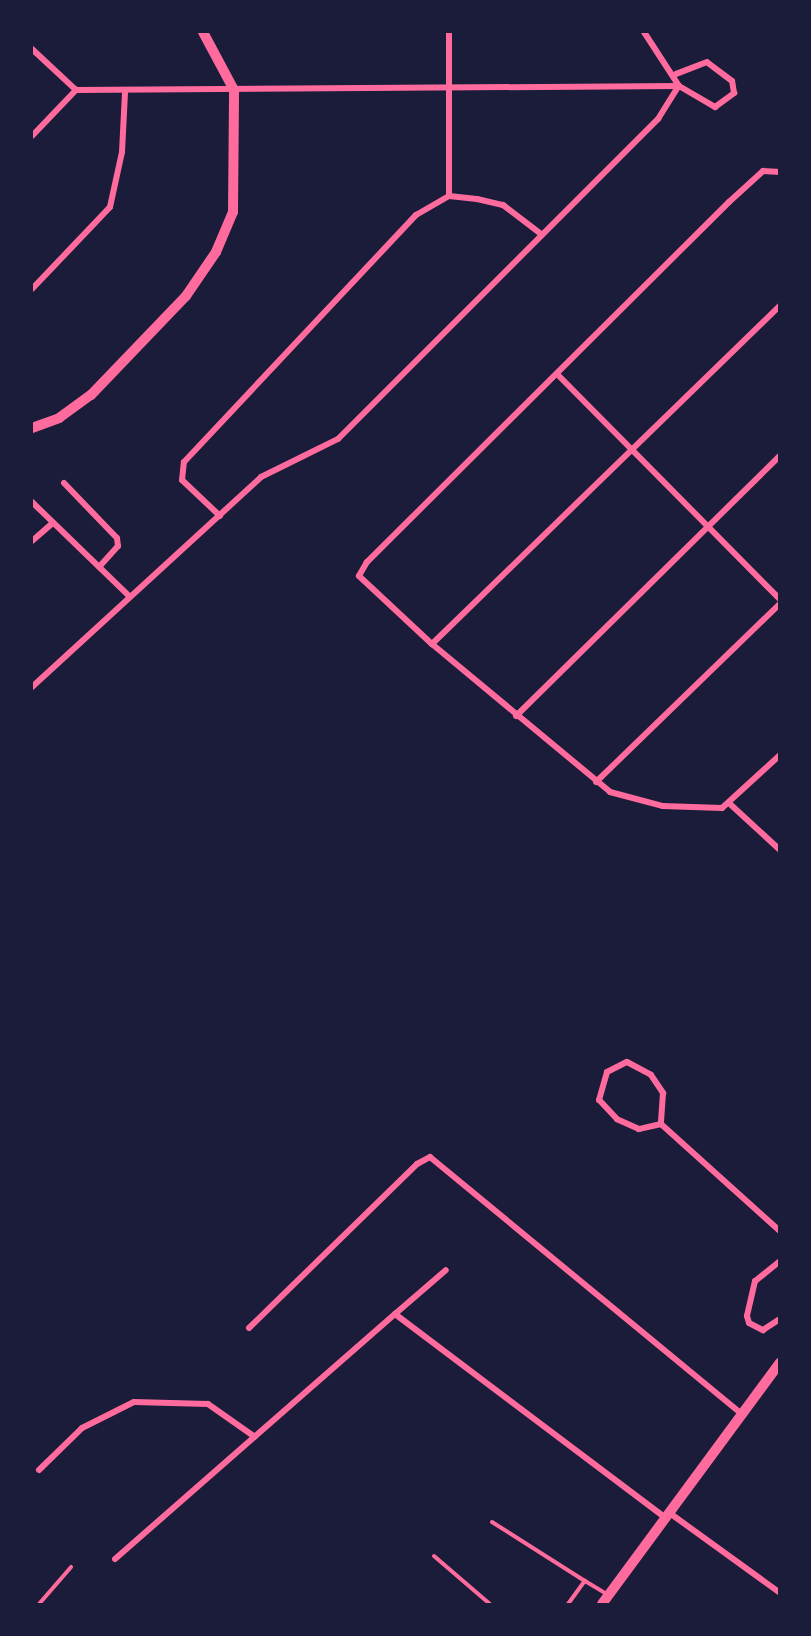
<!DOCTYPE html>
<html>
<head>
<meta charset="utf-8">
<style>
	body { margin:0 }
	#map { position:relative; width:811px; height:1636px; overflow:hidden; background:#1b1b3a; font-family:Cabin,sans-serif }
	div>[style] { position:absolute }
	.service>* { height:4px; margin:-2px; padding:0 2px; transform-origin:2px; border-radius:2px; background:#ff6b9d }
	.minor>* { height:6px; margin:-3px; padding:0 3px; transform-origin:3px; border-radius:3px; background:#ff6b9d }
	.tertiary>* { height:10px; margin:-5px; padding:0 5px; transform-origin:5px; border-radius:5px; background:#ff6b9d }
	span { translate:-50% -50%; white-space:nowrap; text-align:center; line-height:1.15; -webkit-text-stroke:4.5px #1b1b3a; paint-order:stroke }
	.frame { position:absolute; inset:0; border:33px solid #1b1b3a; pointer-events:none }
</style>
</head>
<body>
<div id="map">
	<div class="service">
		<i style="left:492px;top:1522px;width:110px;rotate:32.4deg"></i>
		<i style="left:434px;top:1556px;width:74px;rotate:40.6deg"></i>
		<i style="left:39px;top:1604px;width:49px;rotate:-49.1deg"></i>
		<i style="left:568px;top:1604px;width:29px;rotate:-54deg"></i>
		<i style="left:585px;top:1581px;width:27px;rotate:31deg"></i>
	</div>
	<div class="minor">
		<i style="left:644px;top:32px;width:64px;rotate:57.1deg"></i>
		<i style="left:32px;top:49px;width:60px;rotate:43deg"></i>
		<i style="left:76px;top:90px;width:603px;rotate:-0.38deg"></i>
		<i style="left:679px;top:86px;width:42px;rotate:30.3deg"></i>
		<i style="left:715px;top:107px;width:24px;rotate:-36deg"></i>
		<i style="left:734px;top:93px;width:12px;rotate:-99deg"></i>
		<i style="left:732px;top:81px;width:31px;rotate:-143deg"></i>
		<i style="left:707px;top:62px;width:33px;rotate:159deg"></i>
		<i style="left:32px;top:136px;width:64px;rotate:-46.3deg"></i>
		<i style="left:780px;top:172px;width:17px;rotate:-177deg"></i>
		<i style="left:763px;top:171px;width:46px;rotate:137.6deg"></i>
		<i style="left:729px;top:202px;width:511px;rotate:135.16deg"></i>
		<i style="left:367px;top:562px;width:16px;rotate:120deg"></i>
		<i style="left:359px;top:576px;width:100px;rotate:43deg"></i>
		<i style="left:432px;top:644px;width:231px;rotate:39.7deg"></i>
		<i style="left:610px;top:792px;width:55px;rotate:14.8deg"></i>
		<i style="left:663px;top:806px;width:59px;rotate:1.9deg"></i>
		<i style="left:722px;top:808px;width:79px;rotate:-42.4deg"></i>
		<i style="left:449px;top:196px;width:164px;rotate:-90deg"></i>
		<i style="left:32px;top:289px;width:113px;rotate:-46.4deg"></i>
		<i style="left:110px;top:207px;width:56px;rotate:-77.7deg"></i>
		<i style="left:122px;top:152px;width:60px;rotate:-87.1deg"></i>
		<i style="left:558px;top:375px;width:315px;rotate:45.3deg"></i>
		<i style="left:64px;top:483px;width:76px;rotate:46.1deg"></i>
		<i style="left:117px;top:538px;width:8px;rotate:83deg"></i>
		<i style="left:118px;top:546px;width:28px;rotate:132deg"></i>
		<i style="left:32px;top:502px;width:135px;rotate:44.1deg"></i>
		<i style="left:220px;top:516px;width:52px;rotate:-136.5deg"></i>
		<i style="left:182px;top:480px;width:18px;rotate:-84deg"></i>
		<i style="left:184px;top:462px;width:339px;rotate:-46.8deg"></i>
		<i style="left:416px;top:215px;width:38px;rotate:-30deg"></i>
		<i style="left:449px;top:196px;width:28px;rotate:6deg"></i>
		<i style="left:477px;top:199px;width:27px;rotate:13deg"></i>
		<i style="left:503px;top:205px;width:48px;rotate:37.3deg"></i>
		<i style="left:32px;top:541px;width:28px;rotate:-41deg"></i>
		<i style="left:432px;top:644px;width:486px;rotate:-44.2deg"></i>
		<i style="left:32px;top:687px;width:311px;rotate:-42.5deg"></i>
		<i style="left:261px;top:477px;width:86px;rotate:-26.3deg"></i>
		<i style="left:338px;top:439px;width:453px;rotate:-45deg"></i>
		<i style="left:658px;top:119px;width:39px;rotate:-58deg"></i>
		<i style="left:516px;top:716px;width:371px;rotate:-44.6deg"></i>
		<i style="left:596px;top:782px;width:256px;rotate:-44.1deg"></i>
		<i style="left:730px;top:804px;width:68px;rotate:42.6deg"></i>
		<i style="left:661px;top:1124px;width:23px;rotate:167deg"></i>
		<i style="left:639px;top:1129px;width:24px;rotate:-156deg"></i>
		<i style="left:617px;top:1119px;width:26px;rotate:-133deg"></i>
		<i style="left:599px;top:1100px;width:29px;rotate:-74deg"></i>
		<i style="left:607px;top:1072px;width:22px;rotate:-27deg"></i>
		<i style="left:627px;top:1062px;width:27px;rotate:28deg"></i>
		<i style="left:651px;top:1075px;width:22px;rotate:56deg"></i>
		<i style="left:663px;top:1093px;width:31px;rotate:94deg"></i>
		<i style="left:661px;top:1124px;width:160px;rotate:42deg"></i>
		<i style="left:780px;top:1261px;width:32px;rotate:141deg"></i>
		<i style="left:755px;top:1281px;width:36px;rotate:103deg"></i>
		<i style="left:747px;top:1316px;width:7px;rotate:74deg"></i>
		<i style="left:749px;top:1323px;width:16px;rotate:27deg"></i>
		<i style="left:763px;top:1330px;width:20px;rotate:-33deg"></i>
		<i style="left:395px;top:1314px;width:67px;rotate:-40.8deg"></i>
		<i style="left:249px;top:1328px;width:235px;rotate:-44.3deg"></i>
		<i style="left:417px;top:1164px;width:15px;rotate:-28deg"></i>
		<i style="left:430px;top:1157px;width:406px;rotate:39.5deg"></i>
		<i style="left:39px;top:1470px;width:60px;rotate:-44.3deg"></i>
		<i style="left:82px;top:1428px;width:58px;rotate:-26.6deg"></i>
		<i style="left:134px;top:1402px;width:74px;rotate:1.5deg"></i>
		<i style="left:208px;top:1404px;width:57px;rotate:35.1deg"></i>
		<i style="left:671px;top:1514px;width:135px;rotate:35.9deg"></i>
		<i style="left:115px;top:1559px;width:372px;rotate:-41.2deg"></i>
		<i style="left:395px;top:1314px;width:339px;rotate:37deg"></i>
	</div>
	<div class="tertiary">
		<i style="left:32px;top:428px;width:29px;rotate:-20deg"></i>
		<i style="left:59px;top:418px;width:39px;rotate:-36deg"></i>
		<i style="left:91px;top:395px;width:137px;rotate:-46.2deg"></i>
		<i style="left:186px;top:296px;width:53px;rotate:-55.7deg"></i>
		<i style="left:216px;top:252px;width:43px;rotate:-67deg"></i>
		<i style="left:233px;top:212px;width:122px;rotate:-89.5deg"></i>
		<i style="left:234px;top:90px;width:66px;rotate:-118.1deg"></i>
		<i style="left:602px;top:1604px;width:300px;rotate:-53.6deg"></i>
	</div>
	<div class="frame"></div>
</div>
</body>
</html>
